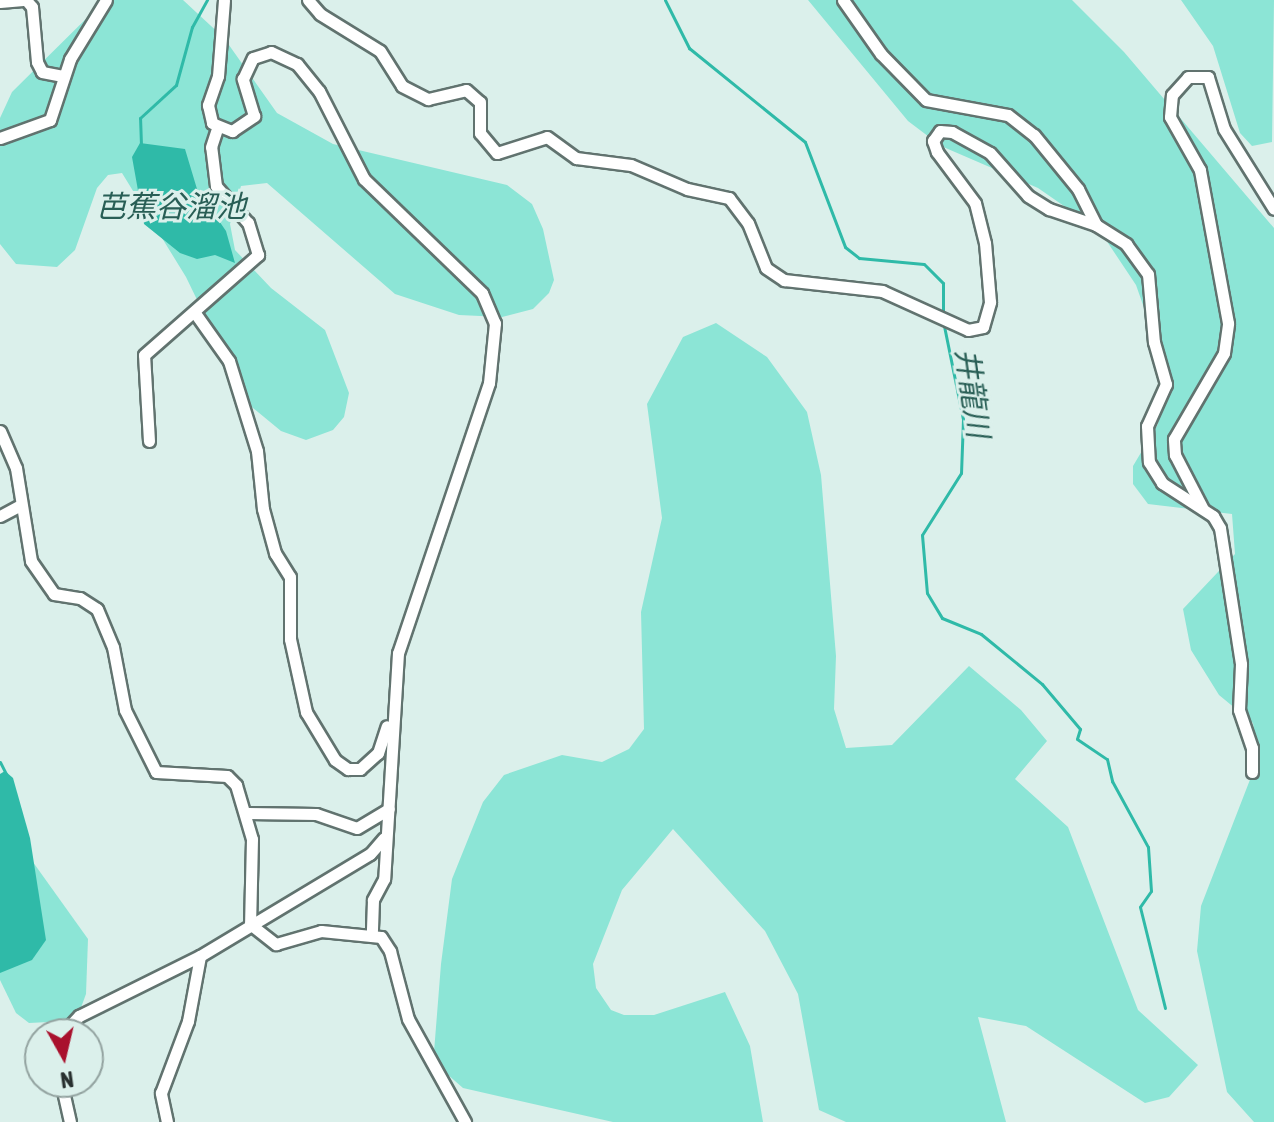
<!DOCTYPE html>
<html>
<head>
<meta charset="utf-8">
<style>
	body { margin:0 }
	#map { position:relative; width:1274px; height:1122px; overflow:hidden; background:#dbf0eb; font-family:"Asap Condensed","Noto Sans JP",sans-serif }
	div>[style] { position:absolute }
	.green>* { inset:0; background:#8ce5d6 }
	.water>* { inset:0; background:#2fbaa8 }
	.stream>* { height:3px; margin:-1.5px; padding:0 1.5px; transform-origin:1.5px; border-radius:1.5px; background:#2fbaa8 }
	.roads { filter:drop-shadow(2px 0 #61736f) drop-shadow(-2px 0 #61736f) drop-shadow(0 2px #61736f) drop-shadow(0 -2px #61736f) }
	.minor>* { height:11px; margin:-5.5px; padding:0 5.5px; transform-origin:5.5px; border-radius:5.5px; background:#fff }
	span { translate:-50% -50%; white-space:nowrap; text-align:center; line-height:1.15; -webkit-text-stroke:6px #dbf0eb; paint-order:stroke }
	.water-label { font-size:30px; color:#285e55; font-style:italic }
	.north { position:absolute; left:24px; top:1018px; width:80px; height:80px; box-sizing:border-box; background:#dbf0eb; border:2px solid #93a3a0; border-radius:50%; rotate:172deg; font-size:22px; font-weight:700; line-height:32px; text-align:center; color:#28302f }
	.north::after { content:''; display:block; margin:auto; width:28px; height:36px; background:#a9112d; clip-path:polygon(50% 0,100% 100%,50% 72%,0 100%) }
</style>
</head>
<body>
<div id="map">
	<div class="green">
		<i style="clip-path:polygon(105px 0,183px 0,224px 38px,277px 113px,333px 144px,507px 185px,532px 204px,543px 229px,554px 280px,549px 293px,533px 309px,502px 317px,459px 315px,395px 294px,267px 183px,241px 186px,230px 224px,235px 250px,271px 288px,325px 330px,349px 393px,344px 417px,333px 430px,306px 440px,281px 431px,247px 403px,186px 277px,122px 173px,108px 175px,97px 188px,75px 250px,57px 267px,16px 264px,0 244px,0 118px,12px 92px)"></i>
		<i style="clip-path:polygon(808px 0,1072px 0,1124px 52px,1274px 228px,1274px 1122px,1254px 1122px,1227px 1092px,1197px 951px,1201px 906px,1258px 759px,1253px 723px,1219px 695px,1191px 650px,1183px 609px,1235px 554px,1232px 514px,1148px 504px,1133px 484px,1133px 466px,1158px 424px,1162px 359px,1136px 285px,1100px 231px,1038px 188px,941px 146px,908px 121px)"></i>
		<i style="clip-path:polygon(1181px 0,1274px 0,1272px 142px,1252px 146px,1240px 133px,1213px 46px)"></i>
		<i style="clip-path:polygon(716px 323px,767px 357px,807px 412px,821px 475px,836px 656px,834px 709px,846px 748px,892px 745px,969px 666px,1021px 710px,1047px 741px,1015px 779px,1068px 827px,1138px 1010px,1198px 1065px,1169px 1097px,1145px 1103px,1026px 1026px,978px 1017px,1006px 1122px,846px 1122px,819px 1110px,798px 994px,765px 931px,673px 829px,622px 890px,593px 964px,596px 988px,611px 1010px,624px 1015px,654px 1015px,725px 992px,750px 1046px,763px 1122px,613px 1122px,463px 1088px,447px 1074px,434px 1052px,441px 964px,452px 879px,483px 802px,504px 775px,562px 755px,602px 762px,629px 749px,644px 729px,641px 612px,662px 518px,647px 404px,683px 337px)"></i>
		<i style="clip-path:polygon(0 816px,88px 939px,86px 994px,79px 1013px,68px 1021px,29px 1023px,16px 1013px,0 980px)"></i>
	</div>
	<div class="water">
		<i style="clip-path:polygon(140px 143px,185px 149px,197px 189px,226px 231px,235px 263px,215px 255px,197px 259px,180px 253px,144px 224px,132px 157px)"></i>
		<i style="clip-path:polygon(5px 771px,13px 778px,30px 838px,46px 940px,32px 960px,0 973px,0 774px)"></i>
	</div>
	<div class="stream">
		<i style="left:665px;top:0;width:54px;rotate:63.4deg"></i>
		<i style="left:689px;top:48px;width:149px;rotate:39deg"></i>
		<i style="left:805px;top:142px;width:112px;rotate:69.1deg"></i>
		<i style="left:845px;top:247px;width:18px;rotate:38deg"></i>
		<i style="left:859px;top:258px;width:65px;rotate:5.3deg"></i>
		<i style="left:924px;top:264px;width:27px;rotate:45deg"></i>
		<i style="left:943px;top:283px;width:30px;rotate:90deg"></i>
		<i style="left:141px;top:145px;width:27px;rotate:-92deg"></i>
		<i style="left:140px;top:118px;width:49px;rotate:-42.5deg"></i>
		<i style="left:176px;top:85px;width:60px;rotate:-74.6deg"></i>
		<i style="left:192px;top:27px;width:31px;rotate:-61deg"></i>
		<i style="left:943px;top:321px;width:100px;rotate:78.5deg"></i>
		<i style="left:963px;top:419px;width:54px;rotate:92.1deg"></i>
		<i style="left:961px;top:473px;width:73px;rotate:122.2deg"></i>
		<i style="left:922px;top:535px;width:58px;rotate:85.1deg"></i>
		<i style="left:927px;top:593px;width:29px;rotate:59deg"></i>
		<i style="left:942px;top:618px;width:42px;rotate:22.3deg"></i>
		<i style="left:981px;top:634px;width:79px;rotate:39.3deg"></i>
		<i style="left:1042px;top:684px;width:59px;rotate:49.8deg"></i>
		<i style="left:1080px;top:729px;width:10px;rotate:107deg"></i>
		<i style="left:1077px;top:739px;width:36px;rotate:34deg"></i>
		<i style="left:1107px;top:759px;width:23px;rotate:77deg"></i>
		<i style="left:1112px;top:781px;width:75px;rotate:61.4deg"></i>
		<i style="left:1148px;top:847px;width:44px;rotate:86.1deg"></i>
		<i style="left:1151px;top:891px;width:19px;rotate:125deg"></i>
		<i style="left:1140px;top:907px;width:104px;rotate:76.1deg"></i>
		<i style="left:0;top:762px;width:13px;rotate:63deg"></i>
	</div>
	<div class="roads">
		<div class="minor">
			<i style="left:26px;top:0;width:9px;rotate:49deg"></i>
			<i style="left:32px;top:7px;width:55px;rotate:84.8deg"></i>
			<i style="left:37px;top:62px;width:11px;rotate:63deg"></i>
			<i style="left:42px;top:72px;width:21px;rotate:11deg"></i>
			<i style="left:224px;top:0;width:76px;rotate:94.5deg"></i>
			<i style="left:218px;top:76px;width:31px;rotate:109deg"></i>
			<i style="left:208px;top:105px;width:18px;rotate:77deg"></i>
			<i style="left:212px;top:123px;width:22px;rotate:22deg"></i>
			<i style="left:232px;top:131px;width:27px;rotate:-34deg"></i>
			<i style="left:254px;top:116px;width:39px;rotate:-107deg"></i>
			<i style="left:243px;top:79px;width:23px;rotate:-65deg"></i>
			<i style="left:253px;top:58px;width:19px;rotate:-18deg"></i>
			<i style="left:271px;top:52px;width:29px;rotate:25deg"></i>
			<i style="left:297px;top:64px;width:35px;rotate:51deg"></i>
			<i style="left:319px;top:91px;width:99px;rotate:62.9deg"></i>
			<i style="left:364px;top:179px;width:164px;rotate:44deg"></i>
			<i style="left:482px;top:293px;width:33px;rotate:67deg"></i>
			<i style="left:495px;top:323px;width:60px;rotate:95.7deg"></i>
			<i style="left:489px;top:383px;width:285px;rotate:108.6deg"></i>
			<i style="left:398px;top:653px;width:226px;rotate:93.5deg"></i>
			<i style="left:384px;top:879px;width:24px;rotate:118deg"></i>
			<i style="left:373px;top:900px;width:34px;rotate:92deg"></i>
			<i style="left:308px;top:0;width:18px;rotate:49deg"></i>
			<i style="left:320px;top:14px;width:70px;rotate:31.7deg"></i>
			<i style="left:380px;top:51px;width:41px;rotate:57.8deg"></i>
			<i style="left:402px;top:86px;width:29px;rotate:27deg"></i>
			<i style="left:428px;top:99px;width:39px;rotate:-13deg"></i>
			<i style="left:466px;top:90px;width:18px;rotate:41deg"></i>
			<i style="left:480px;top:102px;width:31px;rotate:90deg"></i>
			<i style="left:480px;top:133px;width:26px;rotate:50deg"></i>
			<i style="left:497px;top:153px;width:52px;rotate:-17.7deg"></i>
			<i style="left:547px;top:137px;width:36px;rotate:36deg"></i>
			<i style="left:576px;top:158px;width:55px;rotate:7.3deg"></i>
			<i style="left:631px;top:165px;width:61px;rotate:23.2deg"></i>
			<i style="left:687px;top:189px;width:43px;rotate:12.1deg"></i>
			<i style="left:729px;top:198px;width:31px;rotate:53deg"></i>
			<i style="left:748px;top:223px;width:48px;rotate:68.2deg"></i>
			<i style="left:766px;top:268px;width:22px;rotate:34deg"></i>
			<i style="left:784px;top:280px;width:99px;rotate:6.4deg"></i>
			<i style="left:882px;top:291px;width:94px;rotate:24.4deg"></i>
			<i style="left:968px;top:330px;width:15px;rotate:-11deg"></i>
			<i style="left:983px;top:327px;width:26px;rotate:-74deg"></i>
			<i style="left:990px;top:302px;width:59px;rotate:-94.8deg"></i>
			<i style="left:985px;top:243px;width:41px;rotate:-104deg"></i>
			<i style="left:975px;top:203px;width:64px;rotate:-126.7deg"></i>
			<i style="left:937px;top:152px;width:12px;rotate:-110deg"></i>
			<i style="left:933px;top:141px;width:12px;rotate:-55deg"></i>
			<i style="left:940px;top:131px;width:12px;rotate:5deg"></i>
			<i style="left:952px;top:132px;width:43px;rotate:28.9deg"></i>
			<i style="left:990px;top:153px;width:57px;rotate:48.5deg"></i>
			<i style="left:1028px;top:196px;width:25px;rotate:32deg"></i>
			<i style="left:1049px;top:209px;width:50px;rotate:18.8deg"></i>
			<i style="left:1096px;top:225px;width:36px;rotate:32deg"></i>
			<i style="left:1126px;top:244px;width:37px;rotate:54deg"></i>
			<i style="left:1148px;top:274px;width:68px;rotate:85deg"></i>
			<i style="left:1154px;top:342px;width:44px;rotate:74.1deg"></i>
			<i style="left:1166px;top:384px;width:46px;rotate:114.3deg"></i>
			<i style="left:1147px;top:426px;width:36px;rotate:87deg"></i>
			<i style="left:1149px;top:462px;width:25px;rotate:58deg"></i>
			<i style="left:1162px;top:483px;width:61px;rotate:32.9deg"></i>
			<i style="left:1213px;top:516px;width:14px;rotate:60deg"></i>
			<i style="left:1220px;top:528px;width:138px;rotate:81.2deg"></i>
			<i style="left:1241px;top:664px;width:46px;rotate:92.5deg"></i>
			<i style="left:1239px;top:710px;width:40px;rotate:71.1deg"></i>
			<i style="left:1252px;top:748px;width:24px;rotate:90deg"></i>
			<i style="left:843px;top:0;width:66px;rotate:54.9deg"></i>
			<i style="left:881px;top:54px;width:64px;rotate:45.6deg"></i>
			<i style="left:926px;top:100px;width:83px;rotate:10.4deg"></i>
			<i style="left:1008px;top:115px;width:33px;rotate:38deg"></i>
			<i style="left:1034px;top:135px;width:70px;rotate:50.8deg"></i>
			<i style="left:1078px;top:189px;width:40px;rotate:63.4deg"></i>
			<i style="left:0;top:2px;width:23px;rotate:-5deg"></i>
			<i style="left:0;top:138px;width:53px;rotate:-19.8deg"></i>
			<i style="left:50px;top:120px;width:64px;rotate:-71.8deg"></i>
			<i style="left:70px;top:59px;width:69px;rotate:-58.6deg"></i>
			<i style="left:195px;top:313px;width:59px;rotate:54.7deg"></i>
			<i style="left:229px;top:361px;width:94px;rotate:72.7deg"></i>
			<i style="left:257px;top:451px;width:58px;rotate:84.1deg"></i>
			<i style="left:263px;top:509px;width:46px;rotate:74.7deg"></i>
			<i style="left:275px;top:553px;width:28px;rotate:58deg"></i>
			<i style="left:290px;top:577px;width:62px;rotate:90deg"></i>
			<i style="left:290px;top:639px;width:75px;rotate:77.6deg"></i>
			<i style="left:306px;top:712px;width:56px;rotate:58.9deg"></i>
			<i style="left:335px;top:760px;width:16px;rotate:35deg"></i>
			<i style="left:348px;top:769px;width:12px"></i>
			<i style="left:360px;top:769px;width:24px;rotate:-42deg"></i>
			<i style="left:378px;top:753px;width:28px;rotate:-72deg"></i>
			<i style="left:0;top:431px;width:40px;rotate:66.6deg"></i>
			<i style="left:16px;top:468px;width:94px;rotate:80.8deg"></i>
			<i style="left:31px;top:561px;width:40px;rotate:55.1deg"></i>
			<i style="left:54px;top:594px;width:26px;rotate:9deg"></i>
			<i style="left:80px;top:598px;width:20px;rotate:33deg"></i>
			<i style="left:97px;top:609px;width:41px;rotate:67.2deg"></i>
			<i style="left:113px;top:647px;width:64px;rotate:79.2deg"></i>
			<i style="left:125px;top:710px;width:69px;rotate:63.4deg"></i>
			<i style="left:156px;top:772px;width:71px;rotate:3.2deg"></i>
			<i style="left:227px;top:776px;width:13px;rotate:45deg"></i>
			<i style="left:236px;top:785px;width:56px;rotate:73.5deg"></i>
			<i style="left:252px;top:839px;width:85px;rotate:91.3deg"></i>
			<i style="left:250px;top:924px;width:33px;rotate:38deg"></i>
			<i style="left:276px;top:944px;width:47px;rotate:-16.1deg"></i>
			<i style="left:321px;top:931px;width:60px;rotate:5.7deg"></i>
			<i style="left:381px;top:937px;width:17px;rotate:57deg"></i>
			<i style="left:390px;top:951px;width:70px;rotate:75.2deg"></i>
			<i style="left:408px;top:1019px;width:118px;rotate:61deg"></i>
			<i style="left:149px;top:441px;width:86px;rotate:-93.3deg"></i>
			<i style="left:144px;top:355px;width:152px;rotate:-41.3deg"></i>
			<i style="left:258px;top:255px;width:34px;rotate:-107deg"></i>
			<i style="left:248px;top:223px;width:49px;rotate:-130.9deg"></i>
			<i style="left:216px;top:186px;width:39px;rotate:-97deg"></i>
			<i style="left:211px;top:147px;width:19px;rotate:-72deg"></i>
			<i style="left:1203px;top:509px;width:61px;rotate:-117.4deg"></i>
			<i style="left:1175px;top:455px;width:16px;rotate:-94deg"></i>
			<i style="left:1174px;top:439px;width:99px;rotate:-59.8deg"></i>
			<i style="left:1224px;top:353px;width:30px;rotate:-82deg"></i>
			<i style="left:1228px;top:323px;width:156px;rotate:-100.4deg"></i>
			<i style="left:1200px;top:170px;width:61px;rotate:-119.5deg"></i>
			<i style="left:1170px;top:117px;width:22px;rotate:-85deg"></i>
			<i style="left:1172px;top:95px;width:24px;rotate:-48deg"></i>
			<i style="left:1188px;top:77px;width:20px"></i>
			<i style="left:1208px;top:77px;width:54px;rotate:72.9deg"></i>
			<i style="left:1224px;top:129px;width:94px;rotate:58deg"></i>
			<i style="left:0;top:516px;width:21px;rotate:-28deg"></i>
			<i style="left:248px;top:813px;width:68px;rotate:0.8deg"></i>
			<i style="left:316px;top:814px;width:43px;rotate:18.9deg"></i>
			<i style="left:357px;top:828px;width:37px;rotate:-31deg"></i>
			<i style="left:62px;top:1034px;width:25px;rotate:-47deg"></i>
			<i style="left:79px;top:1016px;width:135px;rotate:-26.4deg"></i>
			<i style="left:200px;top:956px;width:198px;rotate:-31deg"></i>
			<i style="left:370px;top:854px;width:21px;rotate:-49deg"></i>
			<i style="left:61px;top:1082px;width:41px;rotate:77.3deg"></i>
			<i style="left:167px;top:1122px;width:30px;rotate:-102deg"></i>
			<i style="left:161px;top:1093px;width:77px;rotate:-69.4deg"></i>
			<i style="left:188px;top:1021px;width:66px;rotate:-79.5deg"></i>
		</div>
	</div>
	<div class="water-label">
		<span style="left:171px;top:206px">芭蕉谷溜池</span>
		<span style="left:973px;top:393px;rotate:82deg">井龍川</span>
	</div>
	<div class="north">N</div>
</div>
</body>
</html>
